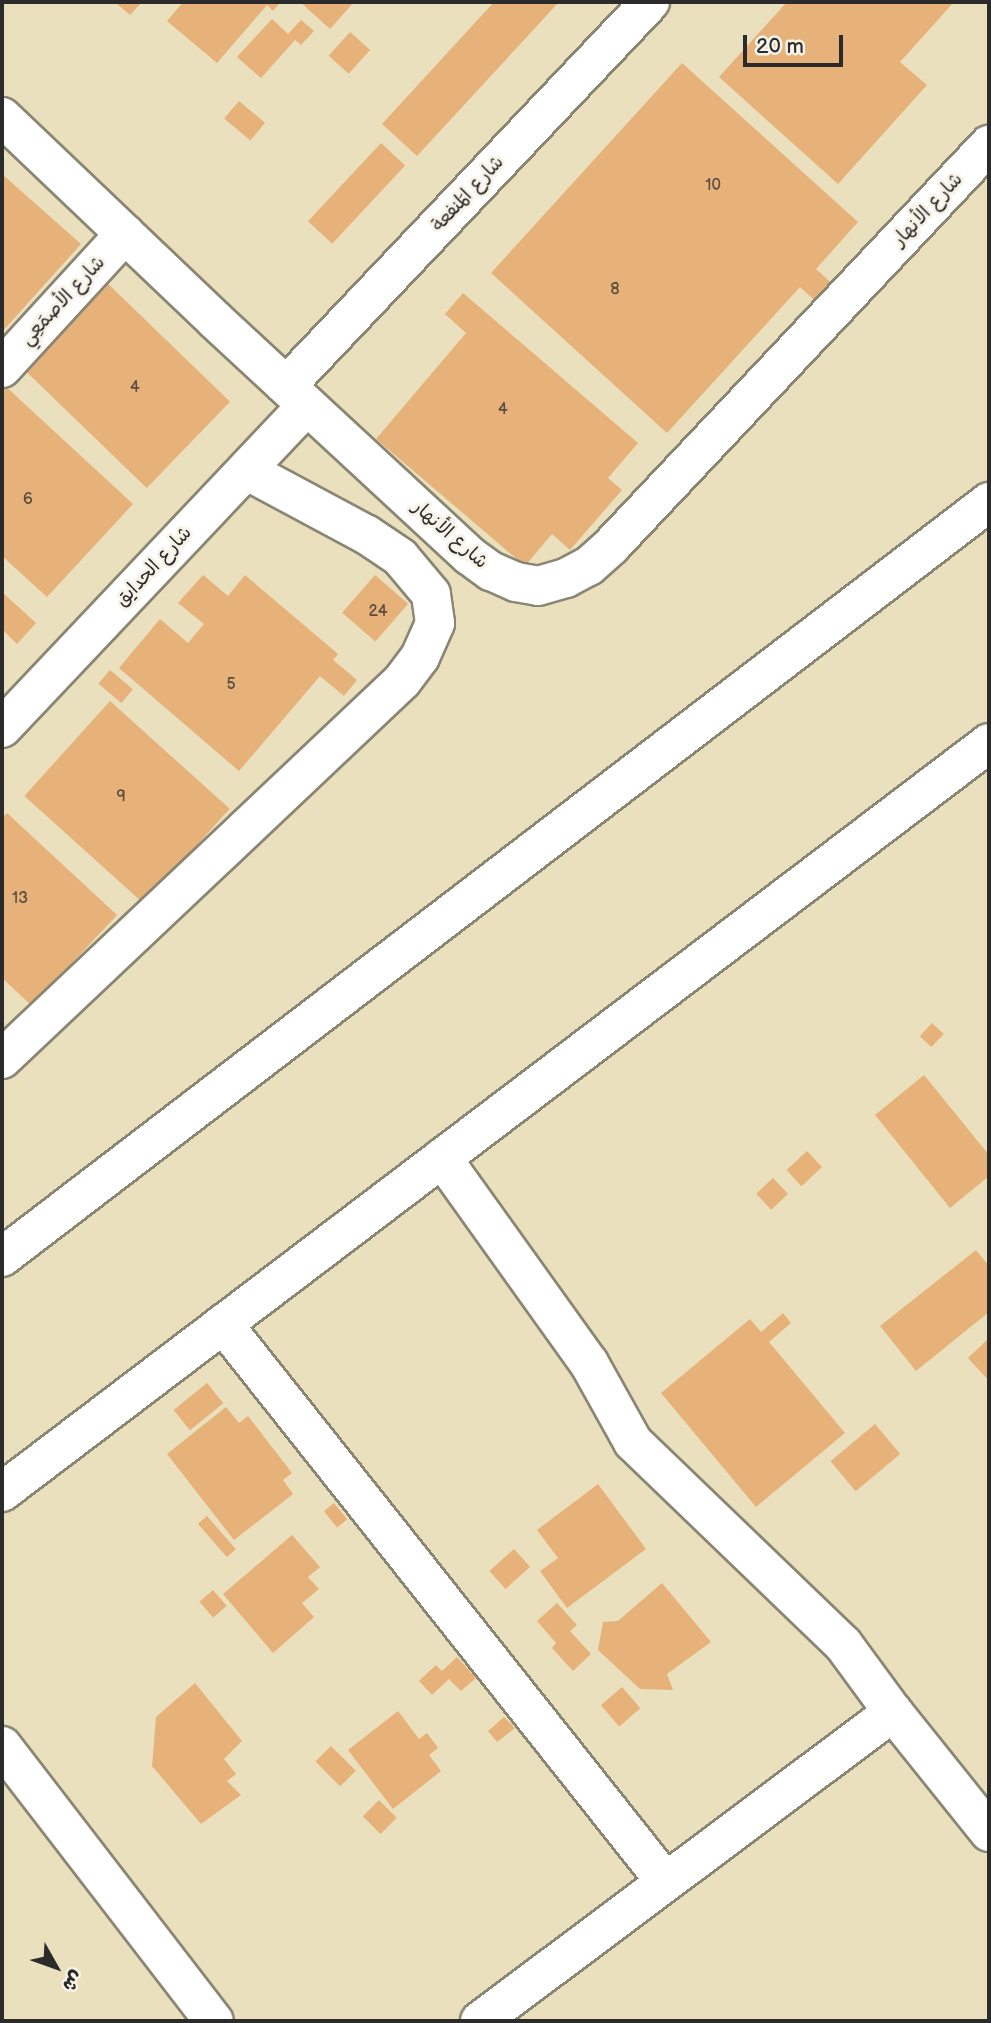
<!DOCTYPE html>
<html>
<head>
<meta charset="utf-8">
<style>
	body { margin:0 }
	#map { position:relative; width:991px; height:2023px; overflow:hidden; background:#eae0bd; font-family:"Balsamiq Sans","Playpen Sans Arabic",sans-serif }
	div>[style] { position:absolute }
	.building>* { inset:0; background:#e7b17a; transform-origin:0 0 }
	.roads { filter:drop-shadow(2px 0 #8a8674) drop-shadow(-2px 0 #8a8674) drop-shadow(0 2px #8a8674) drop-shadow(0 -2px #8a8674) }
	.minor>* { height:38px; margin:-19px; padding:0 19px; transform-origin:19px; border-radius:19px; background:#fff }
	span { translate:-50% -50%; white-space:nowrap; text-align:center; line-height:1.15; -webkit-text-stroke:6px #f7f3e8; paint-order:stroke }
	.number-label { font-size:16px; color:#5a4c3f }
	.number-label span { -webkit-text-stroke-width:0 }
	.street-label { font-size:19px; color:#2b2b2b }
	.frame { position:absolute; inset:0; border:4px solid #2b2b2b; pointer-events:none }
	.north { position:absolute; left:21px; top:1932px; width:70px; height:70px; -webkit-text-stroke:5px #f7f3e8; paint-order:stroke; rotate:130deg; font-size:19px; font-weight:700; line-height:28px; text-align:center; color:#2b2b2b }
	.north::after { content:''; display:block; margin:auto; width:24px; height:32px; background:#2b2b2b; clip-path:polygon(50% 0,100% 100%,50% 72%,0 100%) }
	.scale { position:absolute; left:743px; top:35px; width:100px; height:32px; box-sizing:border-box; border:4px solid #2b2b2b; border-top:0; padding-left:9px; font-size:21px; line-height:24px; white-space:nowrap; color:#2b2b2b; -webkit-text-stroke:5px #f7f3e8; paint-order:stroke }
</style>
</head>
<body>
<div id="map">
	<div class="building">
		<i style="clip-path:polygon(115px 2px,142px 2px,130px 15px)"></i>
		<i style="clip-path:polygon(183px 2px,281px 2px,273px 11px,267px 5px,217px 63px,167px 21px)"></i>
		<i style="clip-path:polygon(300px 2px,354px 2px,330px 29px)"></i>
		<i style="clip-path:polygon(494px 2px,559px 2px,417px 156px,382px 124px)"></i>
		<i style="clip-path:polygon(787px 2px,954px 2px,900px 62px,927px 85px,838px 184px,719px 77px)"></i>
		<i style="clip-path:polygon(272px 19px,288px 34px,301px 20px,314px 31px,301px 45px,295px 40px,261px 78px,237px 57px)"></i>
		<i style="left:350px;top:32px;width:27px;height:32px;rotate:42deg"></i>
		<i style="clip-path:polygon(682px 63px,858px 222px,816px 269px,837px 288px,821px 306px,800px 287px,667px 433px,491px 273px)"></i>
		<i style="left:239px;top:101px;width:34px;height:23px;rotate:40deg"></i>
		<i style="left:381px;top:143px;width:33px;height:107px;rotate:43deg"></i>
		<i style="clip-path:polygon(2px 174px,81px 244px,2px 332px)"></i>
		<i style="left:102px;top:278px;width:178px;height:120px;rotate:44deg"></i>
		<i style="clip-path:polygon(463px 293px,638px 443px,608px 478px,622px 490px,570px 550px,552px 534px,525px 566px,376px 439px,466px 333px,445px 314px)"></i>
		<i style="clip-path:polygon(3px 384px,133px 504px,47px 597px,2px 556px)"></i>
		<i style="clip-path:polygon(203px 575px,228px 596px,245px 575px,338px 654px,333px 660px,357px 680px,344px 696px,320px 676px,239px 771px,119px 668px,160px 619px,188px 643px,204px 624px,178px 603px)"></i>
		<i style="left:375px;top:575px;width:44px;height:50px;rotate:41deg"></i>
		<i style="clip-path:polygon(2px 592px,36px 623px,17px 644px,2px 629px)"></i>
		<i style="left:110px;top:670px;width:30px;height:18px;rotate:40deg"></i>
		<i style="left:110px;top:701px;width:161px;height:128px;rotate:42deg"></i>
		<i style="clip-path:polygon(7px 813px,117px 915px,32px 1006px,2px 978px,2px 818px)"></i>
		<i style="left:932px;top:1023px;width:16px;height:18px;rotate:43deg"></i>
		<i style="clip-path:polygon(924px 1075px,989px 1155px,989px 1176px,950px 1208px,875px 1115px)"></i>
		<i style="left:807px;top:1151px;width:22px;height:28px;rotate:47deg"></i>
		<i style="left:773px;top:1178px;width:22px;height:23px;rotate:47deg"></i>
		<i style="clip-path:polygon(976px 1250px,989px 1266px,989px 1312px,916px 1371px,880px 1326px)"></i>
		<i style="clip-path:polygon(783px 1313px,791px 1323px,769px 1342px,845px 1433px,756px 1507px,661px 1393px,750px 1319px,761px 1332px)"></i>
		<i style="clip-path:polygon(989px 1338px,989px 1381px,968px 1358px)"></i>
		<i style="left:207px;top:1383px;width:26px;height:43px;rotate:51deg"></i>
		<i style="clip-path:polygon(226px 1407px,239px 1423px,248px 1416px,292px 1473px,283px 1480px,293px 1494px,234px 1540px,167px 1454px)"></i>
		<i style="left:875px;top:1424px;width:39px;height:58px;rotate:50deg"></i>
		<i style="clip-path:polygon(598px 1484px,646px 1549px,567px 1608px,540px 1571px,558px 1558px,537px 1530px)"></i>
		<i style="left:334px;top:1503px;width:21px;height:13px;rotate:51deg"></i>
		<i style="left:207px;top:1516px;width:44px;height:12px;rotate:49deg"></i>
		<i style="clip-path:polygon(292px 1535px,320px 1567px,308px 1577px,319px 1589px,302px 1603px,314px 1617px,273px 1653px,223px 1594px)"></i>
		<i style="left:514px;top:1549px;width:24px;height:33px;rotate:48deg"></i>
		<i style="clip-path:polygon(662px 1583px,711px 1642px,667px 1674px,673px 1690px,640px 1689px,598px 1650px,603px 1622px,618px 1621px)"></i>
		<i style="left:213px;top:1590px;width:21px;height:18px;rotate:49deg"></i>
		<i style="clip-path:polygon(557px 1603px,577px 1625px,570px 1631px,591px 1654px,573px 1671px,552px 1648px,556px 1643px,537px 1621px)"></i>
		<i style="clip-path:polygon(457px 1657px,476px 1678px,461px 1691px,449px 1679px,432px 1695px,419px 1681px,436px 1665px,442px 1671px)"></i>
		<i style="clip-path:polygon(195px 1683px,242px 1741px,224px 1759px,236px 1774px,227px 1781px,241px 1795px,201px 1824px,152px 1766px,156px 1717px)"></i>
		<i style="left:622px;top:1687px;width:28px;height:28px;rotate:49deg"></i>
		<i style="clip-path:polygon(398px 1711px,419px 1739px,427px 1733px,438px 1748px,429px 1755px,441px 1771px,393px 1809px,348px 1750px)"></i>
		<i style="clip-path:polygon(504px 1717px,515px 1728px,497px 1742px,488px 1731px)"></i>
		<i style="left:331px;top:1746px;width:35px;height:22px;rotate:45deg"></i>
		<i style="left:379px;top:1800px;width:25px;height:23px;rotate:45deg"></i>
	</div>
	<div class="roads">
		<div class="minor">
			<i style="left:2px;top:117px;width:294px;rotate:43.6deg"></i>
			<i style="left:215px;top:320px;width:347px;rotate:42.8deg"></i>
			<i style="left:470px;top:556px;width:26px;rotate:36deg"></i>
			<i style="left:491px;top:571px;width:27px;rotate:24deg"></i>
			<i style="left:516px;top:582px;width:22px;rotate:10deg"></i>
			<i style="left:538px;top:586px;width:29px;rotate:-16deg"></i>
			<i style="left:566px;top:578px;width:26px;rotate:-28deg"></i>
			<i style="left:589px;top:566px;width:31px;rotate:-42deg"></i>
			<i style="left:612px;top:545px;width:550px;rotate:-46.7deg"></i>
			<i style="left:2px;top:368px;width:182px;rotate:-47.5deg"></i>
			<i style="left:286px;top:386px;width:529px;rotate:-46.53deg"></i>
			<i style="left:2px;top:728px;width:444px;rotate:-46.6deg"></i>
			<i style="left:2px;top:1059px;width:550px;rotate:-43.38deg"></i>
			<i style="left:402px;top:681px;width:30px;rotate:-53deg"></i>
			<i style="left:420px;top:657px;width:37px;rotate:-66deg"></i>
			<i style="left:435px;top:623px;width:29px;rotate:-98deg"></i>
			<i style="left:431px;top:594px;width:48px;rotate:-130deg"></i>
			<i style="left:400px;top:557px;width:40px;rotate:-146deg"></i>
			<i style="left:367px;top:535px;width:137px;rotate:-151.8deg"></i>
			<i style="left:442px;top:1158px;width:252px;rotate:54.4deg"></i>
			<i style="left:589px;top:1363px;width:90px;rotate:60.9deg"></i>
			<i style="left:633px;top:1442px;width:291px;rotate:43.9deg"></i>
			<i style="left:843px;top:1644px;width:84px;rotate:53.7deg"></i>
			<i style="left:893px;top:1712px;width:154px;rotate:51.3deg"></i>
			<i style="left:2px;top:1257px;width:1243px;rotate:-37.41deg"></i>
			<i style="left:223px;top:1324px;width:711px;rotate:51.57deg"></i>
			<i style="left:2px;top:1492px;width:1239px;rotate:-37.19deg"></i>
			<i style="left:2px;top:1746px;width:347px;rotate:52.4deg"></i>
			<i style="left:480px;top:2021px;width:516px;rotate:-36.8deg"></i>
		</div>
	</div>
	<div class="number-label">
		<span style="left:713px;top:186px">10</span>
		<span style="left:615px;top:290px">8</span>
		<span style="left:135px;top:388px">4</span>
		<span style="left:503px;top:410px">4</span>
		<span style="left:28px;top:500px">6</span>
		<span style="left:378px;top:612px">24</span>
		<span style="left:231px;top:685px">5</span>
		<span style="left:121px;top:797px">9</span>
		<span style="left:20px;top:899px">13</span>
	</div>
	<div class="street-label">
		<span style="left:468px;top:194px;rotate:-47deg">شارع المَنفعة</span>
		<span style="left:928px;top:210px;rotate:-47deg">شارع الأنهار</span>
		<span style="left:63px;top:301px;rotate:-47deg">شارع الأصمَعِي</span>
		<span style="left:450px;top:535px;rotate:41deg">شارع الأنهار</span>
		<span style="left:154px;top:567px;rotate:-47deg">شارع الحدايق</span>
	</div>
	<div class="frame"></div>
	<div class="north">ش</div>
	<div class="scale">20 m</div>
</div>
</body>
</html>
